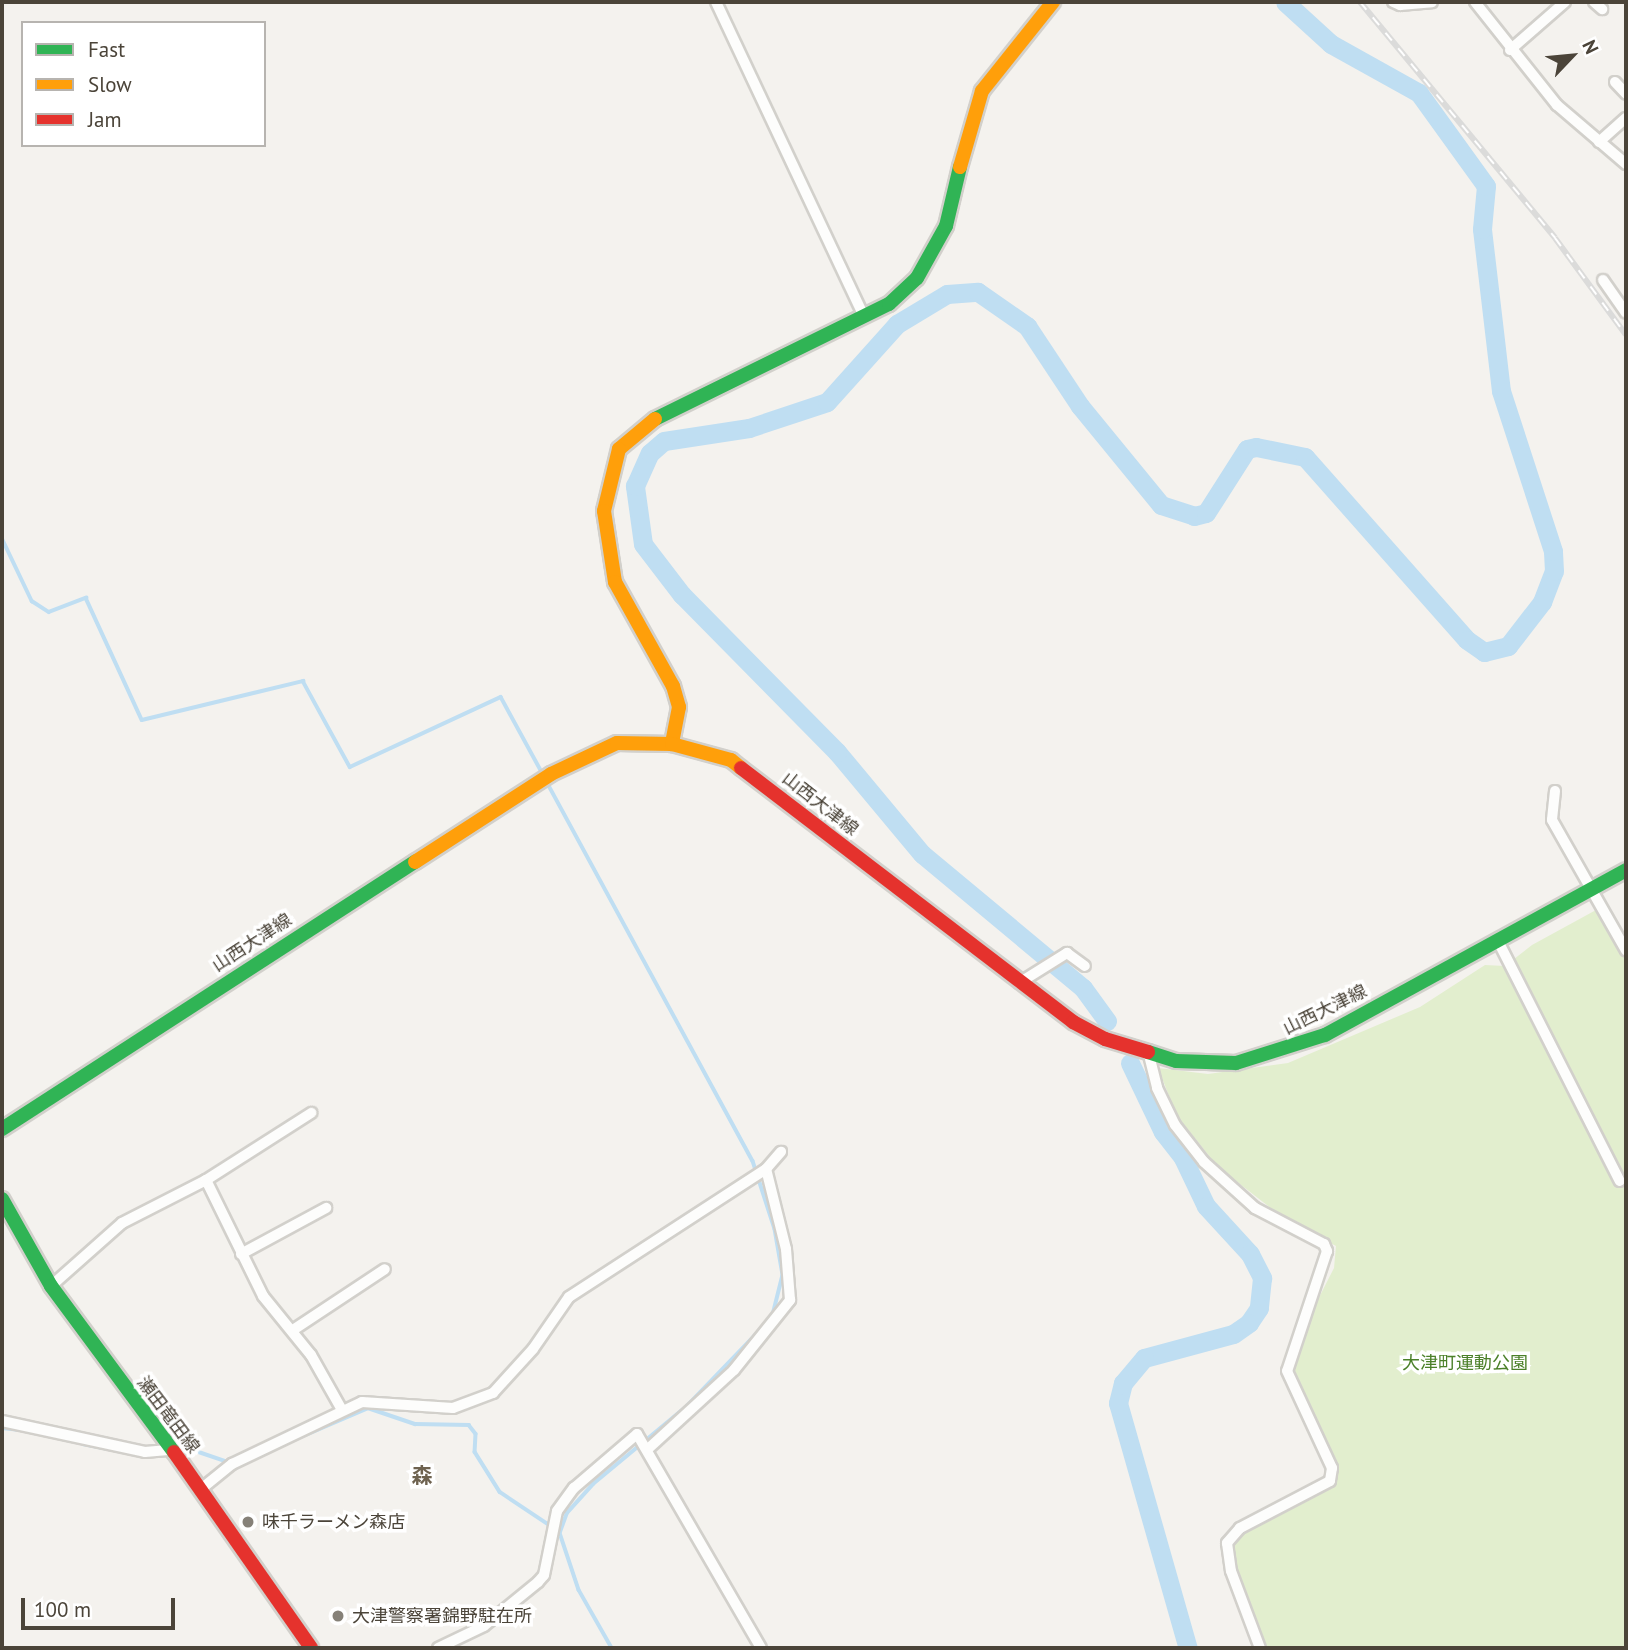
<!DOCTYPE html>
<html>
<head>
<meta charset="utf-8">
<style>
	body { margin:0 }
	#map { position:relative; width:1628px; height:1650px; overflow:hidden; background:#f4f2ee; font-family:"PT Sans","Noto Sans JP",sans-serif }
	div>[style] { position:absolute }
	.green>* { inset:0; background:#e2eece }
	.stream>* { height:3.5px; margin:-1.75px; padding:0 1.75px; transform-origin:1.75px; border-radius:1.75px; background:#bfdef2 }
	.river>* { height:19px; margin:-9.5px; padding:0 9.5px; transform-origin:9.5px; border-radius:9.5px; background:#bfdef2 }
	.roads { filter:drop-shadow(2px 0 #d2d0cb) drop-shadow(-2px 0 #d2d0cb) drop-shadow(0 2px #d2d0cb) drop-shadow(0 -2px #d2d0cb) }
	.street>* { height:10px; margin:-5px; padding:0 5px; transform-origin:5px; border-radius:5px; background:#fdfdfc }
	.fast>* { height:14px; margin:-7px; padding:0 7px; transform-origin:7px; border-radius:7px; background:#30b455 }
	.slow>* { height:14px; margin:-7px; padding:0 7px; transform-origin:7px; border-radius:7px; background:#ff9f0a }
	.jam>* { height:14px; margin:-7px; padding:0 7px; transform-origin:7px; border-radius:7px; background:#e5322d }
	.rail>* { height:6px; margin-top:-3px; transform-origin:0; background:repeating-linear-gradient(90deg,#fff 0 10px,#dbdbda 0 20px); box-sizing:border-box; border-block:2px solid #dbdbda }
	.dots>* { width:19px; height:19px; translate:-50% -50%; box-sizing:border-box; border:4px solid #fff; border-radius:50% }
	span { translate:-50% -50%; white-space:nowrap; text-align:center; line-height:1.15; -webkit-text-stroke:7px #fff; paint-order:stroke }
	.street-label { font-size:18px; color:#4b4439 }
	.park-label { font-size:18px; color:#4b8029 }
	.poi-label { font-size:18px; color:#4b4439 }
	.left { translate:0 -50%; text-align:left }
	.quarter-label { font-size:21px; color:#6e624f; font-weight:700 }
	.frame { position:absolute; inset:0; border:4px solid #4b4439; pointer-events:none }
	.legend { position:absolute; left:21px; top:21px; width:245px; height:126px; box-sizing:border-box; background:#fff; border:2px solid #b7b4b0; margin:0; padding:9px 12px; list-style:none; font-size:21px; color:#4b4439 }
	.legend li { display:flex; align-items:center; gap:14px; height:35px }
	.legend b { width:35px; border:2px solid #b7b4b0 }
	.north { position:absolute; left:1537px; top:21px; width:70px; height:70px; -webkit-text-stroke:5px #fff; paint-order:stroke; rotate:64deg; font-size:19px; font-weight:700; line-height:28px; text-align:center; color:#4b4439 }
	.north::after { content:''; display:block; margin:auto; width:24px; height:32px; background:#4b4439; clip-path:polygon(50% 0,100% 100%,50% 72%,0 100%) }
	.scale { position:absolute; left:21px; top:1598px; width:154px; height:32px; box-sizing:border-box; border:4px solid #4b4439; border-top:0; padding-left:9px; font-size:21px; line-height:24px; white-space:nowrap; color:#4b4439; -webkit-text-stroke:5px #fff; paint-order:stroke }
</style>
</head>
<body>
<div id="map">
	<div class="green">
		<i style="clip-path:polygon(1596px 910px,1626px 961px,1626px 1648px,1264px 1648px,1232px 1559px,1233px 1542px,1243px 1531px,1337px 1480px,1336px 1469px,1294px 1377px,1293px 1363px,1305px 1325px,1334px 1268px,1336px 1246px,1281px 1216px,1218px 1167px,1177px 1116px,1158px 1068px,1208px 1074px,1288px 1063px,1420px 1007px,1485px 965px,1505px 966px,1532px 945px)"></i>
	</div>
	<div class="stream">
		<i style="left:2px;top:538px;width:70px;rotate:64.5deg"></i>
		<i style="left:32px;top:601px;width:20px;rotate:33deg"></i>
		<i style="left:49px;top:612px;width:40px;rotate:-21deg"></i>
		<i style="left:86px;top:598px;width:134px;rotate:65.3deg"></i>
		<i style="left:142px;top:720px;width:166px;rotate:-13.6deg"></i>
		<i style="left:303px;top:681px;width:98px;rotate:61.3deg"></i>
		<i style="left:350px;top:767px;width:166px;rotate:-24.9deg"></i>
		<i style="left:501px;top:697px;width:90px;rotate:61.4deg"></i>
		<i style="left:547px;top:782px;width:431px;rotate:61.5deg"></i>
		<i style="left:753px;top:1161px;width:71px;rotate:72.1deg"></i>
		<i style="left:775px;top:1229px;width:47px;rotate:80.1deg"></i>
		<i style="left:783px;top:1275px;width:41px;rotate:104deg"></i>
		<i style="left:2px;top:1428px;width:19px;rotate:6deg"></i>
		<i style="left:83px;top:1444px;width:62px;rotate:11.1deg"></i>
		<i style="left:273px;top:1449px;width:103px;rotate:-23.3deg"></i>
		<i style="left:368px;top:1408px;width:50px;rotate:18.8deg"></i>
		<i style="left:415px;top:1424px;width:54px;rotate:1.1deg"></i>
		<i style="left:469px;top:1425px;width:11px;rotate:52deg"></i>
		<i style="left:476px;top:1434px;width:18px;rotate:93deg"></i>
		<i style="left:475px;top:1452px;width:47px;rotate:58deg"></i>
		<i style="left:500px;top:1492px;width:61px;rotate:33.7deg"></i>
		<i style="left:179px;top:1453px;width:14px;rotate:-12deg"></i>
		<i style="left:193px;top:1450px;width:37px;rotate:19deg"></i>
		<i style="left:560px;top:1532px;width:20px;rotate:-70deg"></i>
		<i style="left:567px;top:1513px;width:39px;rotate:-48deg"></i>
		<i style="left:593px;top:1484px;width:122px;rotate:-39.7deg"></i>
		<i style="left:687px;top:1406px;width:107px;rotate:-46.1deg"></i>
		<i style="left:560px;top:1533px;width:60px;rotate:71.6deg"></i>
		<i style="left:579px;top:1590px;width:67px;rotate:60.4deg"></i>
	</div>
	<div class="river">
		<i style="left:1107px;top:1021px;width:41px;rotate:-126deg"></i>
		<i style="left:1083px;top:988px;width:209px;rotate:-140.2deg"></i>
		<i style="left:922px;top:854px;width:133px;rotate:-129.8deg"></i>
		<i style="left:837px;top:752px;width:221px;rotate:-134.6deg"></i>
		<i style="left:682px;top:595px;width:64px;rotate:-127.4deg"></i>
		<i style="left:643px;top:544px;width:59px;rotate:-97.9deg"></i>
		<i style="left:635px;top:486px;width:36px;rotate:-66deg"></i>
		<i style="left:650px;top:453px;width:18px;rotate:-41deg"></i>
		<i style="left:664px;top:441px;width:86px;rotate:-8.7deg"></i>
		<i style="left:749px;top:428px;width:82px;rotate:-18.4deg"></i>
		<i style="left:827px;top:402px;width:105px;rotate:-48.1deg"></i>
		<i style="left:897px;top:324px;width:58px;rotate:-31deg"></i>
		<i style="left:947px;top:294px;width:31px;rotate:-4deg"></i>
		<i style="left:978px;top:292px;width:60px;rotate:34.8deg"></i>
		<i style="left:1027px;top:326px;width:96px;rotate:56.5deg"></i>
		<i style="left:1080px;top:406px;width:128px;rotate:50.7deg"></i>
		<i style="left:1161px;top:505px;width:35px;rotate:18deg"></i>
		<i style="left:1194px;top:516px;width:12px;rotate:-14deg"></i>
		<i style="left:1206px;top:513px;width:76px;rotate:-57.4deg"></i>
		<i style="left:1247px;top:449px;width:9px;rotate:-13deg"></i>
		<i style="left:1256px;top:447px;width:50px;rotate:11.5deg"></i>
		<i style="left:1305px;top:457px;width:244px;rotate:48.5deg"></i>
		<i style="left:1467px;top:640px;width:21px;rotate:35deg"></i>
		<i style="left:1484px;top:652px;width:25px;rotate:-14deg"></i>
		<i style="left:1508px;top:646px;width:56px;rotate:-52.3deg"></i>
		<i style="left:1542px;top:602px;width:33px;rotate:-69deg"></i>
		<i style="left:1554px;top:571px;width:20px;rotate:-93deg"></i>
		<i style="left:1553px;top:551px;width:168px;rotate:-108deg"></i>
		<i style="left:1501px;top:391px;width:163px;rotate:-96.7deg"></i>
		<i style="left:1482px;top:229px;width:43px;rotate:-84.7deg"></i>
		<i style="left:1486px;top:186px;width:115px;rotate:-125.8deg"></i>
		<i style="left:1419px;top:93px;width:101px;rotate:-150.9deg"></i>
		<i style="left:1331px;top:44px;width:62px;rotate:-137.6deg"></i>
		<i style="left:1130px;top:1063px;width:76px;rotate:64.4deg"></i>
		<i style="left:1163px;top:1132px;width:33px;rotate:52deg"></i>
		<i style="left:1183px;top:1158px;width:53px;rotate:64.4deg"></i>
		<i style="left:1206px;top:1206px;width:65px;rotate:47.5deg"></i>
		<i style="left:1250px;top:1254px;width:27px;rotate:63deg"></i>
		<i style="left:1262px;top:1278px;width:30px;rotate:96deg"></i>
		<i style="left:1259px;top:1308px;width:18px;rotate:124deg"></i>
		<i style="left:1249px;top:1323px;width:19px;rotate:145deg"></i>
		<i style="left:1233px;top:1334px;width:92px;rotate:164.9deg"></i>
		<i style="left:1144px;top:1358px;width:33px;rotate:130deg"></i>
		<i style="left:1123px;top:1383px;width:21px;rotate:104deg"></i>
		<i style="left:1118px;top:1403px;width:255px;rotate:74.1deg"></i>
	</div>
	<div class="roads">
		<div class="street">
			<i style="left:716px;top:2px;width:348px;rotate:64.8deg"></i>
			<i style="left:1393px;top:2px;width:8px;rotate:23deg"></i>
			<i style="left:1400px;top:5px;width:32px;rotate:-5deg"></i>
			<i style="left:1475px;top:2px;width:132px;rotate:51.5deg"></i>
			<i style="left:1557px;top:105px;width:91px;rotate:40.5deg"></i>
			<i style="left:1594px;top:2px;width:11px;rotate:41deg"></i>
			<i style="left:1510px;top:50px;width:73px;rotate:-41.1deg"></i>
			<i style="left:1615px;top:82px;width:16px;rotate:47deg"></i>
			<i style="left:1599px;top:142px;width:36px;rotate:-42deg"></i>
			<i style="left:1603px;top:280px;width:40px;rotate:55.1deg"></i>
			<i style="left:1555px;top:791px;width:29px;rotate:96deg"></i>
			<i style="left:1552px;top:820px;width:150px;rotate:60.4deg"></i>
			<i style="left:1498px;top:941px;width:269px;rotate:63.1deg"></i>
			<i style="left:1019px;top:983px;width:57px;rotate:-32deg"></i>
			<i style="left:1067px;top:953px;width:22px;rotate:36deg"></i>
			<i style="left:1149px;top:1055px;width:34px;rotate:76deg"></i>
			<i style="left:1157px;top:1088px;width:41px;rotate:64.1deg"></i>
			<i style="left:1175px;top:1125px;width:47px;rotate:51.9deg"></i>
			<i style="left:1204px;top:1162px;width:69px;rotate:42deg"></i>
			<i style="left:1255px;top:1208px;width:78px;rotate:27.6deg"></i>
			<i style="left:1324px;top:1244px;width:8px;rotate:67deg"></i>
			<i style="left:1327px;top:1251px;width:126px;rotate:108.4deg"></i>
			<i style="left:1287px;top:1371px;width:107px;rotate:65.1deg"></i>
			<i style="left:1332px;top:1468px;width:13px;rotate:99deg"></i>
			<i style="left:1330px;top:1481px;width:102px;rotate:152.4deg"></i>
			<i style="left:1240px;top:1528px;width:20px;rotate:131deg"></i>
			<i style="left:1227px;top:1543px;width:28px;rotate:82deg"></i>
			<i style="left:1231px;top:1571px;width:82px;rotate:69.4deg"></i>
			<i style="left:206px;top:1180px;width:129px;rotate:63.8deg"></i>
			<i style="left:263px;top:1296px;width:76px;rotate:50.9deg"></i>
			<i style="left:311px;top:1355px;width:63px;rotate:60.6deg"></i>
			<i style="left:241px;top:1254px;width:97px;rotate:-28.4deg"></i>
			<i style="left:51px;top:1286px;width:95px;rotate:-41.6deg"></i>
			<i style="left:122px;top:1223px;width:94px;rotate:-27.1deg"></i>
			<i style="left:206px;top:1180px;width:125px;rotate:-32.5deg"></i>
			<i style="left:293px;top:1330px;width:110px;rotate:-33.5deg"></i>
			<i style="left:2px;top:1421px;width:146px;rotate:12.2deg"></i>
			<i style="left:145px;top:1452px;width:23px;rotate:-5deg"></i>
			<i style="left:649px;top:1448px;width:115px;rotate:-42.5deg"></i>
			<i style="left:734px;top:1370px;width:90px;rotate:-51.3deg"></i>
			<i style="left:790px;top:1300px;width:51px;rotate:-94.5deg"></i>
			<i style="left:786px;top:1249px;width:82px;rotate:-104deg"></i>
			<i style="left:201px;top:1489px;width:40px;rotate:-39deg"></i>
			<i style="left:232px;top:1464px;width:144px;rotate:-25.5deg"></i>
			<i style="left:362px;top:1402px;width:91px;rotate:3.8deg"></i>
			<i style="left:453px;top:1408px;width:43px;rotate:-20.6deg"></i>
			<i style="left:493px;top:1393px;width:59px;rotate:-47.7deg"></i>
			<i style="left:533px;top:1349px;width:63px;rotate:-55.3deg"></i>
			<i style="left:569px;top:1297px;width:235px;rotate:-33deg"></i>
			<i style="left:766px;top:1169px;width:23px;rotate:-49deg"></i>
			<i style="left:438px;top:1648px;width:51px;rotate:-25.6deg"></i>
			<i style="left:484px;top:1626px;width:70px;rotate:-39.2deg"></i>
			<i style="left:538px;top:1582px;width:9px;rotate:-49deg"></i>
			<i style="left:544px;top:1575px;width:65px;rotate:-78.5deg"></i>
			<i style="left:557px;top:1511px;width:29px;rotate:-54deg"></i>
			<i style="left:574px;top:1488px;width:83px;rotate:-40.6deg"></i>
			<i style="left:637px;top:1434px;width:247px;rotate:59.9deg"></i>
		</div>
		<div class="fast">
			<i style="left:655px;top:419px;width:261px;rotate:-26.2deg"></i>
			<i style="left:889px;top:304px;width:38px;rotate:-43deg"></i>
			<i style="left:917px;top:278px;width:60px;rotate:-60.9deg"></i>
			<i style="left:946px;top:226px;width:61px;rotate:-76.7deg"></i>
			<i style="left:1148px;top:1052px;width:29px;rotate:18deg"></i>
			<i style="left:1176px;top:1061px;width:60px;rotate:1.9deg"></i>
			<i style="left:1236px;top:1063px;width:93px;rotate:-17.5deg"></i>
			<i style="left:1325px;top:1035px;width:343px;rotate:-28.7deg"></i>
			<i style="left:2px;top:1129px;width:492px;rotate:-32.9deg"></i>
			<i style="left:2px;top:1199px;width:100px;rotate:60.6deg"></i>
			<i style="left:51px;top:1286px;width:207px;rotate:53.5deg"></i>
		</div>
		<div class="slow">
			<i style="left:960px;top:167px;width:79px;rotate:-73.9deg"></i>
			<i style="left:982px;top:91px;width:114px;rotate:-51.4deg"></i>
			<i style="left:655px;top:419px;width:47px;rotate:140.2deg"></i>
			<i style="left:619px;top:449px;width:64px;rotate:103.6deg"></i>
			<i style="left:604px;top:511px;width:72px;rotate:81.2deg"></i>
			<i style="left:615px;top:582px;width:119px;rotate:60.9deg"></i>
			<i style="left:673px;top:686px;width:22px;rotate:74deg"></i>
			<i style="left:679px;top:707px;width:38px;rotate:101deg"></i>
			<i style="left:415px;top:862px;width:162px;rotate:-32.9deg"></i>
			<i style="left:551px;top:774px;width:73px;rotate:-25.2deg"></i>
			<i style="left:617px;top:743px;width:55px;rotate:1deg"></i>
			<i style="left:672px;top:744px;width:61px;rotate:15.2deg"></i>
			<i style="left:731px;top:760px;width:13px;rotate:39deg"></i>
		</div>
		<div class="jam">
			<i style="left:741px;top:768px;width:418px;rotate:37.4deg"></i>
			<i style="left:1073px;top:1022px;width:36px;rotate:28deg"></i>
			<i style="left:1105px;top:1039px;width:45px;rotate:16.8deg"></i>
			<i style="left:174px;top:1452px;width:239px;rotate:55deg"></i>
		</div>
	</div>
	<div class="rail">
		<i style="left:1360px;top:2px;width:306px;rotate:50.4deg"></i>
		<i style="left:1555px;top:238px;width:120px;rotate:53.8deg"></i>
	</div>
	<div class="dots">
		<i style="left:248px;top:1522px;background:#868178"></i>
		<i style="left:338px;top:1616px;background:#868178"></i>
	</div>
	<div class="street-label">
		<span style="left:820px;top:804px;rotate:38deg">山西大津線</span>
		<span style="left:252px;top:943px;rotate:-33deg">山西大津線</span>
		<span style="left:1325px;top:1010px;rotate:-26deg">山西大津線</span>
		<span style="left:168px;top:1415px;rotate:53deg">瀬田竜田線</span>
	</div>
	<div class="park-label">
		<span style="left:1465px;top:1363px">大津町運動公園</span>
	</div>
	<div class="poi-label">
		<span class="left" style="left:262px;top:1522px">味千ラーメン森店</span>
		<span class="left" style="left:352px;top:1616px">大津警察署錦野駐在所</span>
	</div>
	<div class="quarter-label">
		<span style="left:422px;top:1476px">森</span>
	</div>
	<div class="frame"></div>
	<ul class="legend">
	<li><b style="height:9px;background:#30b455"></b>Fast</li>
	<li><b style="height:9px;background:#ff9f0a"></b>Slow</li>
	<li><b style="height:9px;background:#e5322d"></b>Jam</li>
	</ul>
	<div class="north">N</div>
	<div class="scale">100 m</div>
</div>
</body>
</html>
